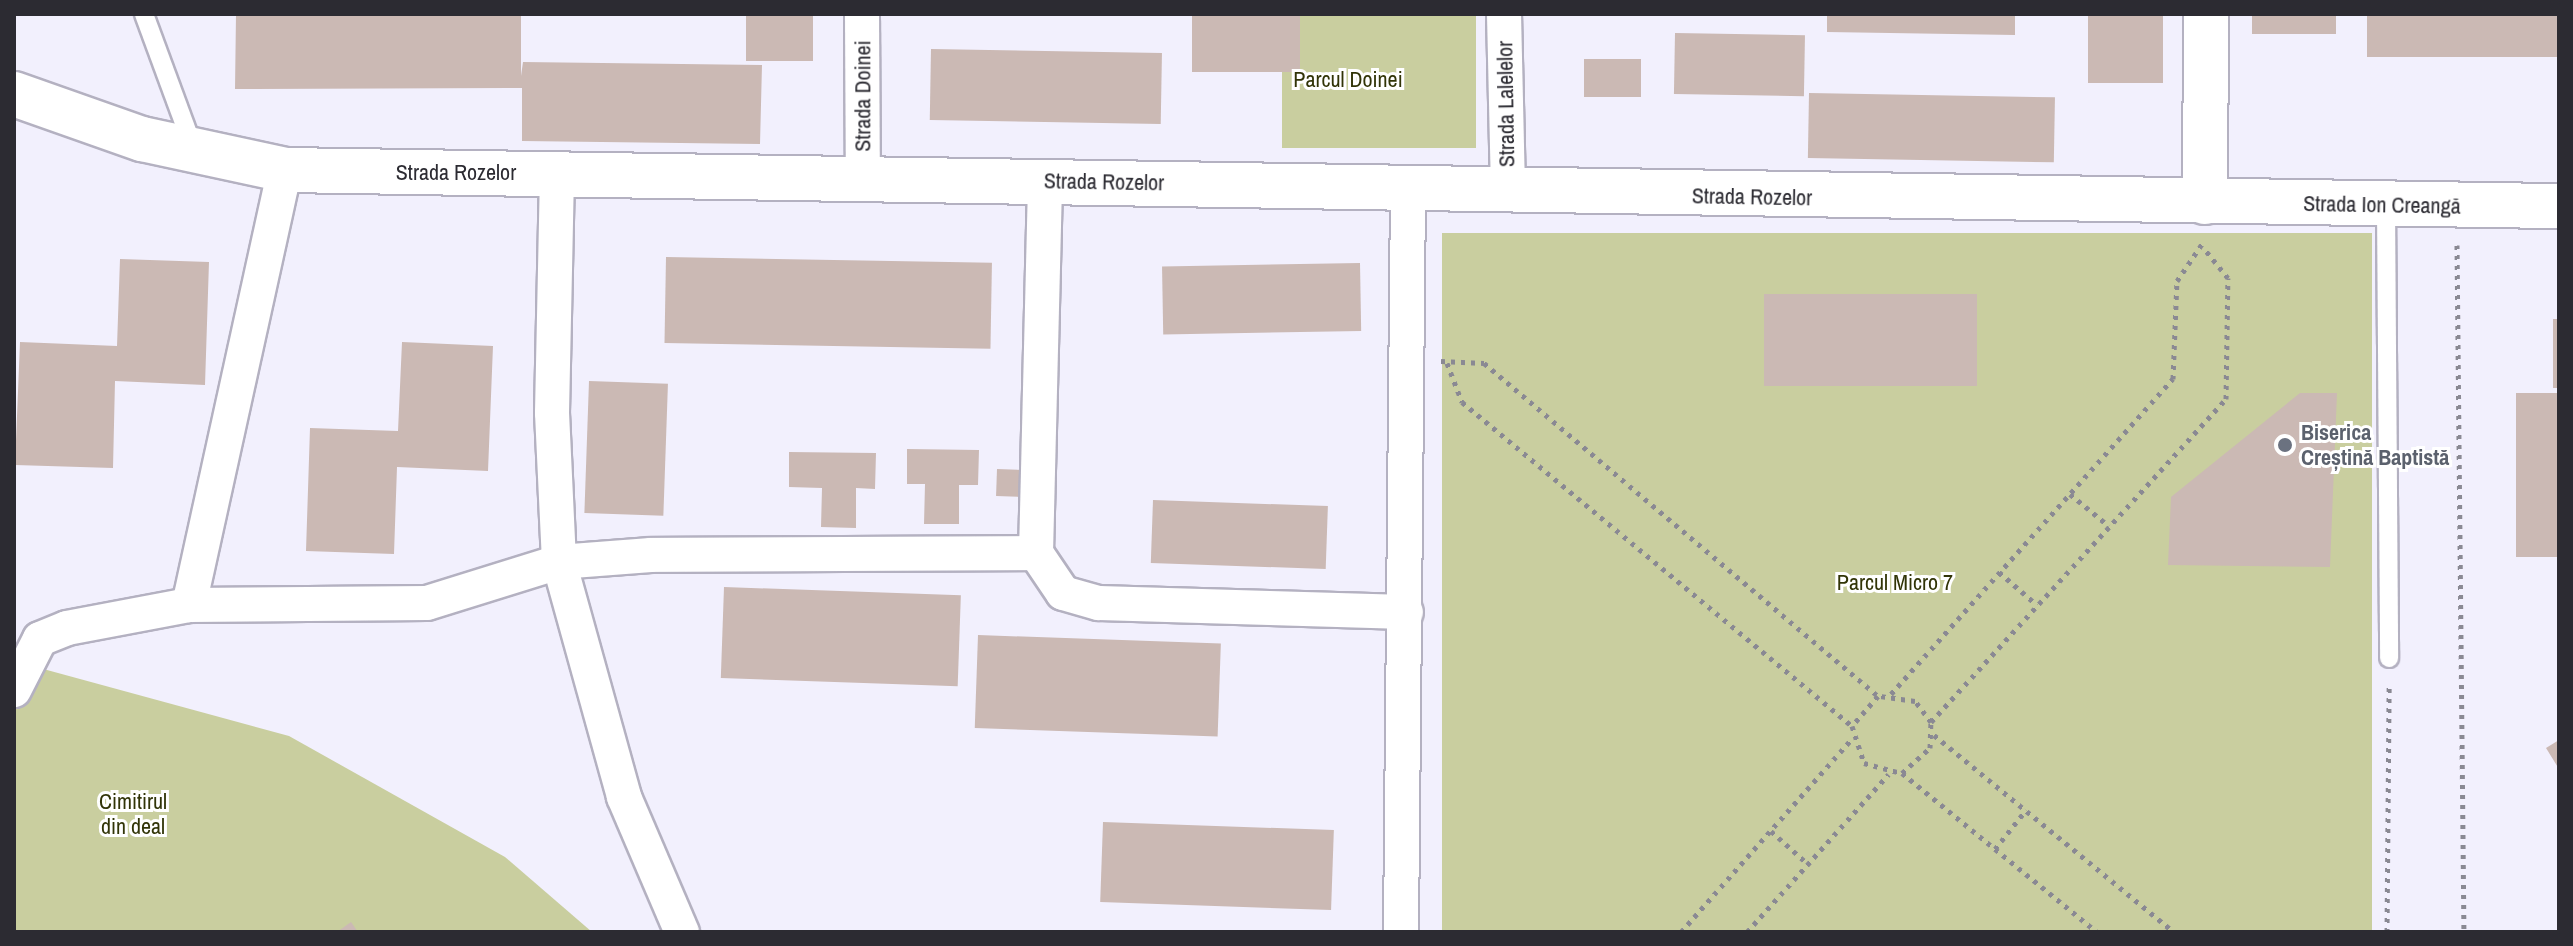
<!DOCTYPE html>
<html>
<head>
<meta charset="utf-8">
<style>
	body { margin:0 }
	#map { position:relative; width:2573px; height:946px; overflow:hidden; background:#f2f0fd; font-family:"Archivo Narrow",sans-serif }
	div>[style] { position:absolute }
	.green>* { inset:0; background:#c9ce9f; transform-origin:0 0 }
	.building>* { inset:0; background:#cbb9b4; transform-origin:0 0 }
	.path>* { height:5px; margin-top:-2.5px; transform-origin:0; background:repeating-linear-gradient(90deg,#8a8993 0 4px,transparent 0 10px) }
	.roads { filter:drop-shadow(2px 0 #b4b1c1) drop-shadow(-2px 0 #b4b1c1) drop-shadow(0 2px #b4b1c1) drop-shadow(0 -2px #b4b1c1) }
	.service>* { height:18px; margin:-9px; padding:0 9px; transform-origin:9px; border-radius:9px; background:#fff }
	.minor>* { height:34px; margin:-17px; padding:0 17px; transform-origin:17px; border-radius:17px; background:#fff }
	.tertiary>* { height:44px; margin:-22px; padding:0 22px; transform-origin:22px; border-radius:22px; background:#fff }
	.dots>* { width:22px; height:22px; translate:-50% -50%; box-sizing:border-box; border:4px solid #fff; border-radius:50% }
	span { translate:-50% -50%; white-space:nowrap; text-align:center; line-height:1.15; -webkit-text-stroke:6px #fff; paint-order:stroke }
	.park-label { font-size:22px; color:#313407 }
	.street-label { font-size:22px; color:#2c2b32 }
	.worship-label { font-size:22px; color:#5b616d; font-weight:700 }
	.left { translate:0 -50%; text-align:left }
	.frame { position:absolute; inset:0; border:16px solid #2c2b32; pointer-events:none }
</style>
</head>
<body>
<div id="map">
	<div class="green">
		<i style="left:1282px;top:14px;width:194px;height:134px"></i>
		<i style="left:1442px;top:233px;width:930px;height:699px"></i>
		<i style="clip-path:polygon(14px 661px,289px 736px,505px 857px,592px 932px,14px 932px)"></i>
	</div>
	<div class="building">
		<i style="clip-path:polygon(236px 14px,521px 14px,521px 76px,523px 62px,762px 65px,760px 144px,522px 141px,522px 88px,235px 89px)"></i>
		<i style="left:746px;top:14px;width:67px;height:47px"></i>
		<i style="left:1192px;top:14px;width:108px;height:58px"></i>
		<i style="clip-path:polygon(1827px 14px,2015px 14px,2015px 35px,1827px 32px)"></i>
		<i style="left:2088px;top:14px;width:75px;height:69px"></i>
		<i style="left:2252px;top:14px;width:84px;height:20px"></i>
		<i style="left:2367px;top:14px;width:192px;height:43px"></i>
		<i style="left:1675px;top:33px;width:130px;height:61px;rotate:1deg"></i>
		<i style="left:931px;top:49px;width:231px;height:71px;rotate:1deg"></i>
		<i style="left:1584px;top:59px;width:57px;height:38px"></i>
		<i style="left:1809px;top:93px;width:246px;height:65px;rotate:1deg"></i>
		<i style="left:666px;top:257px;width:326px;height:86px;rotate:1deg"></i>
		<i style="clip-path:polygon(120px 259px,209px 262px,205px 385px,115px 381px,113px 468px,15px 465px,20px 342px,117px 346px)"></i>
		<i style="left:1360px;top:263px;width:68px;height:198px;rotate:89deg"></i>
		<i style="left:1764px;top:294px;width:213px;height:92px"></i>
		<i style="left:2553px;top:319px;width:6px;height:69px"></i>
		<i style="clip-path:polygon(402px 342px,493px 346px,488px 471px,397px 467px,394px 554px,306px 551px,310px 428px,398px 431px)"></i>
		<i style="left:589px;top:381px;width:79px;height:132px;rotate:2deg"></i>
		<i style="clip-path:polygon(2300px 393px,2337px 393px,2330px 567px,2168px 565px,2171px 497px)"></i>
		<i style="left:2516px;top:393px;width:43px;height:164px"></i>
		<i style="clip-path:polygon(907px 449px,979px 450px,978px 485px,959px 485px,959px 524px,924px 524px,925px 484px,907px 484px)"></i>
		<i style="clip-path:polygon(789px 452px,876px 453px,875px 489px,856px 488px,856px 528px,821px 527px,822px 488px,789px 487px)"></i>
		<i style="left:997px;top:469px;width:29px;height:27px;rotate:2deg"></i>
		<i style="left:1153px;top:500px;width:175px;height:63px;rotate:2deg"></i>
		<i style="left:724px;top:587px;width:237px;height:91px;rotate:2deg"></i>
		<i style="left:978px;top:635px;width:243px;height:93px;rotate:2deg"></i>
		<i style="clip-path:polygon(2559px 740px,2559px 769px,2546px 748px)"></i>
		<i style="left:1103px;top:822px;width:231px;height:80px;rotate:2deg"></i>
		<i style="clip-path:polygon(351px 922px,358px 932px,337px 932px)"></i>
	</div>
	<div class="path">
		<i style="left:2457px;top:245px;width:687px;rotate:89.42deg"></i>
		<i style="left:1441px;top:361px;width:43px;rotate:2.7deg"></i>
		<i style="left:1484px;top:363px;width:516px;rotate:40.2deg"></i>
		<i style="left:1447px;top:363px;width:42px;rotate:69deg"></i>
		<i style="left:1462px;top:402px;width:507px;rotate:39.72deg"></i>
		<i style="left:2070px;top:494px;width:50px;rotate:39.4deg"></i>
		<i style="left:1999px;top:572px;width:50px;rotate:41deg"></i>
		<i style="left:1891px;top:694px;width:423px;rotate:-48.2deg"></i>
		<i style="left:2173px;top:379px;width:98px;rotate:-87.7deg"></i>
		<i style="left:2177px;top:281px;width:48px;rotate:-56deg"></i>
		<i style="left:1931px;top:722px;width:437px;rotate:-47.6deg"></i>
		<i style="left:2226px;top:399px;width:121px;rotate:-89.1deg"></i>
		<i style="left:2228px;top:278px;width:38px;rotate:-129deg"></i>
		<i style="left:1934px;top:735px;width:310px;rotate:39.4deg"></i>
		<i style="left:1902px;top:773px;width:38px;rotate:-42deg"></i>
		<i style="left:1930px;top:748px;width:26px;rotate:-88deg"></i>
		<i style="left:1931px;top:722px;width:26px;rotate:-127deg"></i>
		<i style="left:1915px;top:701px;width:37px;rotate:-172deg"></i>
		<i style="left:1878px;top:696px;width:40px;rotate:131deg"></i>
		<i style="left:1852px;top:726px;width:39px;rotate:72deg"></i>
		<i style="left:1864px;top:763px;width:39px;rotate:15deg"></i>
		<i style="left:1902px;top:773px;width:252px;rotate:39.2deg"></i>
		<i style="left:1771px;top:831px;width:50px;rotate:41.7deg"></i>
		<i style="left:1995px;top:849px;width:50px;rotate:-51.5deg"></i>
		<i style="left:1681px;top:932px;width:256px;rotate:-48.5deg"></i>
		<i style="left:1747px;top:932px;width:212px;rotate:-48.1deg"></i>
		<i style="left:2387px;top:932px;width:245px;rotate:-89.5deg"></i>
	</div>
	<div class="roads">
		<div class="service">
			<i style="left:144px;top:14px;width:142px;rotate:69.8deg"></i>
			<i style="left:2386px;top:205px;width:453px;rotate:89.6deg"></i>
		</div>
		<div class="minor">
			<i style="left:862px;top:14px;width:164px;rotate:89.7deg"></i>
			<i style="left:1504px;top:14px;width:179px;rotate:88.7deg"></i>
			<i style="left:557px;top:174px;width:239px;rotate:91.2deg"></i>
			<i style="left:552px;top:413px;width:149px;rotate:87.3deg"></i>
			<i style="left:559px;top:562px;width:244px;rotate:74.5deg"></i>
			<i style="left:624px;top:797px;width:147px;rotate:66.8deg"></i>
			<i style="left:1036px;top:553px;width:373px;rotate:-88.6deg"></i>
			<i style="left:189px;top:605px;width:445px;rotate:-77.6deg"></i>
			<i style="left:14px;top:690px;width:57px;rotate:-63deg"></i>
			<i style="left:40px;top:639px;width:29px;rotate:-22deg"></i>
			<i style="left:67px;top:628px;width:124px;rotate:-10.7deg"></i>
			<i style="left:189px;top:605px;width:238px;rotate:-0.5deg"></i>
			<i style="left:427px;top:603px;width:138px;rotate:-17.3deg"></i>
			<i style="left:559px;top:562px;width:92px;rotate:-4.4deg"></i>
			<i style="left:651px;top:555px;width:385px;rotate:-0.3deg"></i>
			<i style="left:1036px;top:553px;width:48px;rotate:56deg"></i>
			<i style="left:1063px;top:593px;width:37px;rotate:16deg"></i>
			<i style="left:1099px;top:603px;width:307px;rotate:1.7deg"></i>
			<i style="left:1401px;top:932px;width:742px;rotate:-89.46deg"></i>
		</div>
		<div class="tertiary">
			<i style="left:14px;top:94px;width:136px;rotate:19.4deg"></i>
			<i style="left:142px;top:139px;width:146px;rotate:12.2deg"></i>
			<i style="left:285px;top:170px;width:2274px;rotate:0.91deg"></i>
			<i style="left:2205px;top:202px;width:188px;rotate:-89.7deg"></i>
		</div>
	</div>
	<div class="dots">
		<i style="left:2285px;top:445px;background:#6b7280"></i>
	</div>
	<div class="park-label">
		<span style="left:1348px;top:80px">Parcul Doinei</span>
		<span style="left:1895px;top:583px">Parcul Micro 7</span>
		<span style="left:133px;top:814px">Cimitirul<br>din deal</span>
	</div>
	<div class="street-label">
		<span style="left:863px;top:96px;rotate:-90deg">Strada Doinei</span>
		<span style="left:1506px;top:104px;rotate:-91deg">Strada Lalelelor</span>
		<span style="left:456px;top:173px">Strada Rozelor</span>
		<span style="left:1104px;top:182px;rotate:1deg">Strada Rozelor</span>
		<span style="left:1752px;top:197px;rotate:1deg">Strada Rozelor</span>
		<span style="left:2382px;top:205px;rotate:1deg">Strada Ion Creangă</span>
	</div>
	<div class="worship-label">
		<span class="left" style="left:2301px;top:445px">Biserica<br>Creștină Baptistă</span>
	</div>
	<div class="frame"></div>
</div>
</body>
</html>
